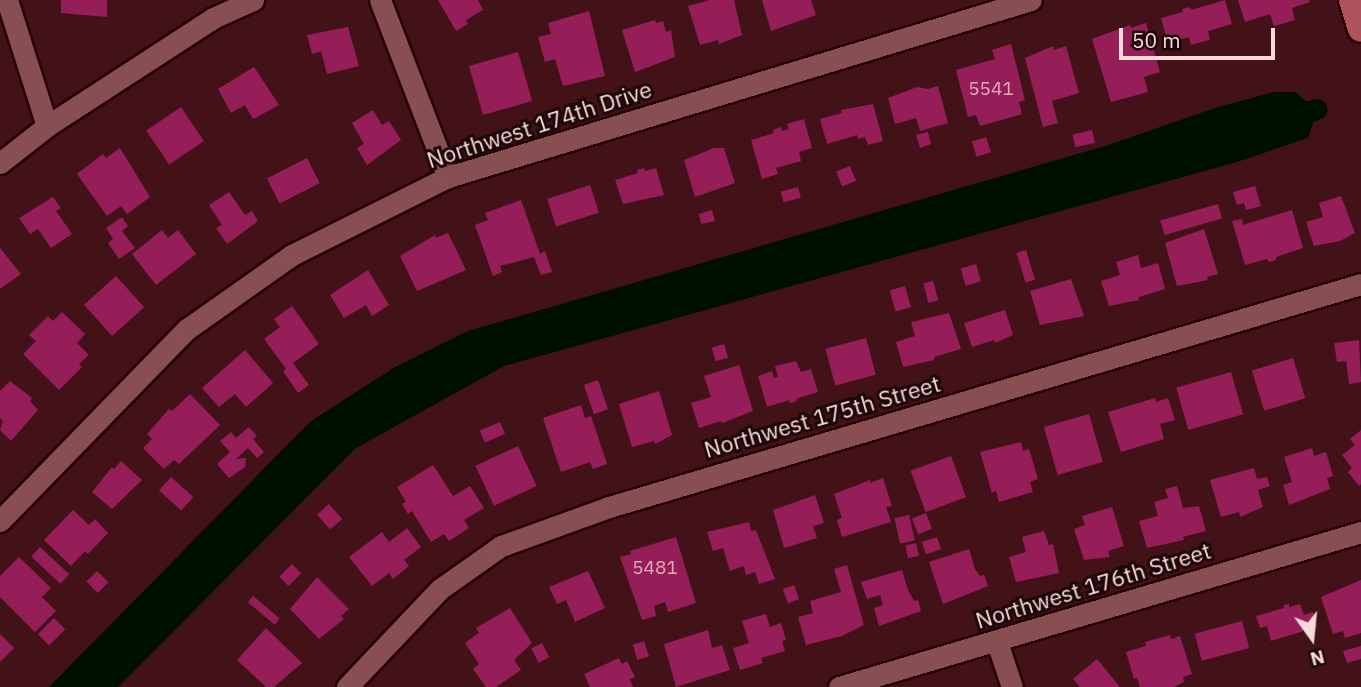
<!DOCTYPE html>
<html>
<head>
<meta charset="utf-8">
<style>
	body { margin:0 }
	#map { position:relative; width:1361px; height:687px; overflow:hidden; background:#431218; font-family:"IBM Plex Sans",sans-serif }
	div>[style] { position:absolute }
	.water>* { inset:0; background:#001000 }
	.canal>* { height:21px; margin:-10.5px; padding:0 10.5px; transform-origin:10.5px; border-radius:10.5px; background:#001000 }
	.building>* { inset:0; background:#951e59; transform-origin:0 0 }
	.roads { filter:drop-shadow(2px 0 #270004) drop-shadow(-2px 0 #270004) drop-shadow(0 2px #270004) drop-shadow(0 -2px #270004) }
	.minor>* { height:21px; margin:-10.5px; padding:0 10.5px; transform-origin:10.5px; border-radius:10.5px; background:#874f52 }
	.major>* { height:26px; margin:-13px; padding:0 13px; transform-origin:13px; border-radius:13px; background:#b1535c }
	span { translate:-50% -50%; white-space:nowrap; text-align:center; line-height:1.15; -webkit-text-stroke:6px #1c0709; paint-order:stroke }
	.number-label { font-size:19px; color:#e1aab9 }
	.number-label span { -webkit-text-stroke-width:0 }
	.street-label { font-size:23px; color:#fad9d9 }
	.north { position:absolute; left:1277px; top:603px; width:70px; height:70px; -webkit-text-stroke:5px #1c0709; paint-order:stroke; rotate:165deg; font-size:19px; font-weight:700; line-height:28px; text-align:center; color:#fad9d9 }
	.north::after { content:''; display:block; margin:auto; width:24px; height:32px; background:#fad9d9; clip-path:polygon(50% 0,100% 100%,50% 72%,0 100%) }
	.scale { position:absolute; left:1119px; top:28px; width:156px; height:32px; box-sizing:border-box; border:4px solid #fad9d9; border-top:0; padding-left:9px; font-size:21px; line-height:24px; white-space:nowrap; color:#fad9d9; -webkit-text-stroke:5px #1c0709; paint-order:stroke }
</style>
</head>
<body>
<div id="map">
	<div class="water">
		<i style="clip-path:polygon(1274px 92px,1296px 92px,1310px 105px,1314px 120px,1308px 138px,1237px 162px,504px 366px,356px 448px,118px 687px,49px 687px,311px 421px,395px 367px,468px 331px,1108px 145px,1218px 107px)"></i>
	</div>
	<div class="canal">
		<i style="left:1284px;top:119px;width:34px;rotate:-17deg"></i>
	</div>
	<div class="building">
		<i style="clip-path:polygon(61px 0,107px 0,107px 17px,61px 13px)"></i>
		<i style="clip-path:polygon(438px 0,478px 0,483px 10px,466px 20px,468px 24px,456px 31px)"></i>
		<i style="clip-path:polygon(710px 0,734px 0,742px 35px,719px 44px,718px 40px,700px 45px,688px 6px)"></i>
		<i style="clip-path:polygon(762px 0,811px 0,816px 15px,771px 31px)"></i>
		<i style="clip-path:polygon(1225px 0,1232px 24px,1208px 31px,1210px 40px,1201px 42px,1191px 45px,1189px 37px,1168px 43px,1161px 18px,1183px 12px,1182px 9px,1190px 7px,1191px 10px)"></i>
		<i style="clip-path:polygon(1238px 0,1309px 0,1310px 2px,1292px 8px,1295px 20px,1274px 26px,1270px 14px,1245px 22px)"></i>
		<i style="clip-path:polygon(589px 11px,605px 76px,563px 86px,555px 59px,545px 62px,538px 37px,551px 34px,548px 23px)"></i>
		<i style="clip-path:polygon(655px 20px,656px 23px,663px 21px,666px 32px,671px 30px,675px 57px,635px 72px,622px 30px)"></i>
		<i style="clip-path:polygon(1146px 23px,1160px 72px,1144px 77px,1148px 92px,1111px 102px,1092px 39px,1130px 25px,1131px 28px)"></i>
		<i style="clip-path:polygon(348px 27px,359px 66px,327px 74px,321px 51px,312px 54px,307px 35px)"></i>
		<i style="clip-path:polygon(1011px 44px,1025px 100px,1019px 102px,1022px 114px,980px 126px,976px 115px,968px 117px,956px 70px,995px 59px,992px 50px)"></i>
		<i style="clip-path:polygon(1053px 46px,1054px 50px,1066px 46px,1079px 93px,1052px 101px,1058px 123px,1043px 127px,1025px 58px)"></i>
		<i style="left:518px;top:52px;width:51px;height:51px;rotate:74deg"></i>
		<i style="clip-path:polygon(254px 67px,279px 105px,253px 119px,245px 105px,231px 113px,218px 89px)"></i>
		<i style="clip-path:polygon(938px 86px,948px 123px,920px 131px,916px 118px,895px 124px,888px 98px,917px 87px,928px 89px)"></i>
		<i style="clip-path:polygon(873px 104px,883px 141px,868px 145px,865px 137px,858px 139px,857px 135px,827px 144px,820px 119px,842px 113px,841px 110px)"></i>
		<i style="left:181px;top:107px;width:41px;height:42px;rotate:56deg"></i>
		<i style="clip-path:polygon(373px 110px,382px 125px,389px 121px,401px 140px,367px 165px,357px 148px,364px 144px,352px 123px)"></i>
		<i style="clip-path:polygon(804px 119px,812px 148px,799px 152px,801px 161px,776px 168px,778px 174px,762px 179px,751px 140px,774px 133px,773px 130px,781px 127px,782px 131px,789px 129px,787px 124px)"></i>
		<i style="left:1092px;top:130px;width:13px;height:20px;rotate:77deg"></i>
		<i style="clip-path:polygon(928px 132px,931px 144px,920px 148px,916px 135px)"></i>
		<i style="left:986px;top:137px;width:16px;height:15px;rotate:72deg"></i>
		<i style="clip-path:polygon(120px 148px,150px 197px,127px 214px,121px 206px,107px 216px,77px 174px,103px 154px,106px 158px)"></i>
		<i style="clip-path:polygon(714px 148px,724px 148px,735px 183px,695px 197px,684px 160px)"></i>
		<i style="left:307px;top:158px;width:28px;height:45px;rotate:63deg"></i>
		<i style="left:850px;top:166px;width:16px;height:15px;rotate:68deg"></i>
		<i style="clip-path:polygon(644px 168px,645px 171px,656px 168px,664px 195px,623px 204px,615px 180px,638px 173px,637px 170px)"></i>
		<i style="left:590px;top:185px;width:29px;height:45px;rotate:72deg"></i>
		<i style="clip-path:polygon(1255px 186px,1261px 206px,1246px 210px,1244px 203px,1237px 205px,1233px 192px)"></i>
		<i style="left:798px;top:187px;width:11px;height:18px;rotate:75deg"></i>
		<i style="clip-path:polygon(229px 192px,245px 215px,252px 211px,258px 221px,227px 244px,216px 228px,222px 225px,209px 205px)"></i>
		<i style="clip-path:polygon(1341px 196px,1355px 233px,1340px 241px,1314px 246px,1306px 222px,1323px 217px,1319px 203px)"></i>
		<i style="clip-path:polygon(53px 197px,61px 208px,56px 211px,72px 234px,51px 248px,38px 229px,30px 234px,19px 218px)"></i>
		<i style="clip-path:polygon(521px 200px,540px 254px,545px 251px,552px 272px,541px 275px,534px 257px,500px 266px,502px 272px,493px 276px,475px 225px,488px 220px,485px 213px)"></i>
		<i style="left:1218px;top:204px;width:15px;height:60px;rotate:74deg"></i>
		<i style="clip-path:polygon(712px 210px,715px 221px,701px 224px,699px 214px)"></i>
		<i style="clip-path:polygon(1292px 210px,1303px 248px,1276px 257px,1276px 260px,1269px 262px,1267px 259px,1245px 265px,1232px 221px,1242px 219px,1243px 225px)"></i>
		<i style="clip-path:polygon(122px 217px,128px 226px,122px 231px,135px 248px,119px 259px,108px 243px,113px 239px,106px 228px)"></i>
		<i style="clip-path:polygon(1204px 229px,1218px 274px,1207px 277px,1208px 280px,1177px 286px,1165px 243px)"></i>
		<i style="clip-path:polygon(162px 230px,168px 238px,178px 230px,196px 254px,156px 285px,132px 254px)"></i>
		<i style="clip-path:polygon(448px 233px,466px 270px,417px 291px,400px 256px,435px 235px,436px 238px)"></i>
		<i style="clip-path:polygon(0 248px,21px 274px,0 289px)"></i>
		<i style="left:1026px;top:250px;width:31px;height:10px;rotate:73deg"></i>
		<i style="clip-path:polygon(1138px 255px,1141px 268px,1158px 263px,1165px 289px,1139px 297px,1139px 300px,1109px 306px,1101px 281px,1120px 275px,1116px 262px)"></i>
		<i style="left:976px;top:264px;width:18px;height:16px;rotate:74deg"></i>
		<i style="clip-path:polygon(368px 270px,389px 305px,372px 316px,366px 305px,344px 318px,330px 295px)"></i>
		<i style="left:116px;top:276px;width:42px;height:43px;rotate:48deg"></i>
		<i style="clip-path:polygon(1071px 279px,1084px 316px,1040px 325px,1030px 291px)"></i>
		<i style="left:933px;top:281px;width:20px;height:10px;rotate:75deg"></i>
		<i style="left:905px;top:286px;width:22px;height:16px;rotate:74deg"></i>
		<i style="clip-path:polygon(292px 306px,319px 344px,293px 363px,309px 385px,298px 393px,283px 371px,286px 369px,264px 339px,280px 327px,274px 319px)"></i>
		<i style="clip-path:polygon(1005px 310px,1013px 335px,995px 343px,994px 340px,972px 347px,964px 323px)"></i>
		<i style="clip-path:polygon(62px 312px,85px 334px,77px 343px,89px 355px,79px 364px,82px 367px,59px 390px,23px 354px,36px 341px,29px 335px,48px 316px,53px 321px)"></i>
		<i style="clip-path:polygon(949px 313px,961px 349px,934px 357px,934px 360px,903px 367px,896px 342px,915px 336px,911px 322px)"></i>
		<i style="left:866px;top:338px;width:38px;height:42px;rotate:75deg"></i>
		<i style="clip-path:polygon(1359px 340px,1361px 382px,1349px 384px,1346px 361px,1337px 362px,1334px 343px)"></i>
		<i style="left:724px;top:344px;width:14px;height:13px;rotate:73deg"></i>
		<i style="clip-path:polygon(245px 350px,273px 383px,246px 407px,235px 394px,219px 407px,202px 388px)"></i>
		<i style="left:1293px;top:358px;width:42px;height:43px;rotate:73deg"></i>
		<i style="clip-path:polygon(796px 361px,801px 372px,811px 369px,818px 392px,798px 398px,795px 402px,790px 403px,789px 400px,767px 407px,758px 376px,772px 371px,774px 378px,778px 377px,775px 366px)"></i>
		<i style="clip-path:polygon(739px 365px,753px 411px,722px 423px,721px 421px,699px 428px,691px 403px,711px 397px,704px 376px)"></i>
		<i style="left:1231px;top:372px;width:44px;height:57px;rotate:74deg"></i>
		<i style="left:598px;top:380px;width:31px;height:15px;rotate:71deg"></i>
		<i style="clip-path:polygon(10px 381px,32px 398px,30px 401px,38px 410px,11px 441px,0 430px,3px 421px,0 418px,0 391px)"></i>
		<i style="clip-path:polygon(659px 391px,672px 435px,655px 444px,654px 441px,632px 447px,619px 404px)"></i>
		<i style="clip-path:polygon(190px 394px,220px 425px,179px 464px,174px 460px,164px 469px,143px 448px,152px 439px,147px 434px,169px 409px,172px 411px)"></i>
		<i style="clip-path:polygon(1155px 398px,1156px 402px,1168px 398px,1175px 420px,1160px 424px,1164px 439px,1121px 452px,1108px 412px)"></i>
		<i style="clip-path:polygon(581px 405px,585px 418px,591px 416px,607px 464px,593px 469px,590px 462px,561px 472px,543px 418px)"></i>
		<i style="left:1089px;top:414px;width:50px;height:47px;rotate:74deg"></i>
		<i style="left:500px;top:422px;width:13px;height:22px;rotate:67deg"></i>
		<i style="clip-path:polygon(249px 427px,257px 436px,253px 439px,264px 452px,257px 458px,248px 448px,236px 459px,246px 458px,245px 467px,229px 478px,217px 464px,230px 452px,220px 441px,231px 432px,236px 438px)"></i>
		<i style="clip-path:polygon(1361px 430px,1361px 484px,1359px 486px,1348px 472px,1352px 468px,1342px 455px,1355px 445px,1350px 439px)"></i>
		<i style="clip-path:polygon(1021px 442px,1023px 451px,1029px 449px,1038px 479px,1030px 482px,1033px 492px,999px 502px,996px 491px,992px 493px,980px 452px)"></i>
		<i style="left:518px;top:446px;width:44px;height:47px;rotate:65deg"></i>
		<i style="clip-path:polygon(1312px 448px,1314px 456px,1326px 452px,1333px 476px,1327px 478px,1330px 489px,1289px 505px,1283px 485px,1292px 482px,1284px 457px)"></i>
		<i style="left:951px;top:456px;width:44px;height:43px;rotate:70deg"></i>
		<i style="clip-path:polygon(121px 461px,142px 480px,112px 509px,92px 492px,112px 467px,114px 469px)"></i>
		<i style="clip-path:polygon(433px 465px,453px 496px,470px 486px,484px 508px,464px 520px,469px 528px,449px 541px,444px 534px,431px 542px,412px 511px,408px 514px,402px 504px,406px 502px,397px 487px)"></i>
		<i style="clip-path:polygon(1254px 468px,1257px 479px,1267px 477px,1270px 486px,1258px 490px,1263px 507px,1240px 517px,1239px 512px,1221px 517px,1210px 480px)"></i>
		<i style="left:171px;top:477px;width:30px;height:18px;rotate:42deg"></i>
		<i style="clip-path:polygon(883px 478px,892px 506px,886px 507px,891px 522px,842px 537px,837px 520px,842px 518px,834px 494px,870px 480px,870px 483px)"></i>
		<i style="clip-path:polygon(1177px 486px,1183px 508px,1199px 506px,1206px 531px,1183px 537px,1184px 540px,1147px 548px,1139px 521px,1158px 516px,1154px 502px,1168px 498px,1165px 489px)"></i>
		<i style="clip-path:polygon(815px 495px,824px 523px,813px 526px,817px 538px,784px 548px,773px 510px)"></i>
		<i style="left:329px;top:504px;width:20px;height:16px;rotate:49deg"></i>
		<i style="clip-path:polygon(1112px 507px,1124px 546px,1108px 551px,1110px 557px,1084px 560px,1074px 529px,1085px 525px,1082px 516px)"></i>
		<i style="clip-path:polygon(73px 510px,89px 525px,95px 519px,108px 533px,88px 554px,85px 551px,71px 566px,44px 540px)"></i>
		<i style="left:926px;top:513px;width:17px;height:15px;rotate:69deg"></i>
		<i style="left:909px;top:515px;width:26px;height:15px;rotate:77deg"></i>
		<i style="clip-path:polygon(749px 522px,751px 531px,756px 530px,775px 579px,759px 584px,755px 572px,746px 575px,744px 566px,730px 571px,723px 548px,713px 551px,707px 532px)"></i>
		<i style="clip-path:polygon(407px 528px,421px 547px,404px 560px,409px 566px,393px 579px,389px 573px,372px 586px,349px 557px,382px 532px,389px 542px)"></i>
		<i style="clip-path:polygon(1044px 531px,1049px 545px,1053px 544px,1059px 573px,1016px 582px,1009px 557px,1026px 552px,1022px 537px)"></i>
		<i style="clip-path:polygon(676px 537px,696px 603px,668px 612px,665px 602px,654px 606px,656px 616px,642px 620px,620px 557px,631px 554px,630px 551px)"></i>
		<i style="left:937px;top:537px;width:13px;height:16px;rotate:72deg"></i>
		<i style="left:916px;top:543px;width:13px;height:11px;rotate:77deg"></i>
		<i style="left:40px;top:547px;width:40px;height:13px;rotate:43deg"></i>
		<i style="clip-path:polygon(969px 549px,975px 569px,980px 576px,984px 575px,988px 586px,943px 604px,929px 562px)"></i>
		<i style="clip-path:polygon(19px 557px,51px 588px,42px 597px,56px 611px,35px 632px,0 597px,0 576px)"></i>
		<i style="left:292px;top:564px;width:13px;height:18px;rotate:45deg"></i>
		<i style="clip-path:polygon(847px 565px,864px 625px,842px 636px,806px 645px,798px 617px,813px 613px,810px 601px,841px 592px,834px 569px)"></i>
		<i style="clip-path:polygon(902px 570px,908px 590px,914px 601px,918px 600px,921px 611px,879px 626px,874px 608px,883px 605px,880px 595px,867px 599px,861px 582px)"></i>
		<i style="left:97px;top:571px;width:16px;height:15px;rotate:45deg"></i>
		<i style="clip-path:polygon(588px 571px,605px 608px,575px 622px,566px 600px,557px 604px,549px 587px)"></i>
		<i style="clip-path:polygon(317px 577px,349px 609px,341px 616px,344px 619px,319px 639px,290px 609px)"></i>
		<i style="clip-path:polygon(1361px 580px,1361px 633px,1345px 638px,1343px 631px,1333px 634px,1321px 597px)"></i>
		<i style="left:794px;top:585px;width:15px;height:12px;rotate:70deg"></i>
		<i style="left:253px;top:596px;width:35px;height:8px;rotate:40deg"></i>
		<i style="clip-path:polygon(1289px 604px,1289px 607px,1300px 604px,1304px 615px,1313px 612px,1317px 627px,1271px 641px,1267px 626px,1260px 628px,1256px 616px,1284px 608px,1284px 605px)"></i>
		<i style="clip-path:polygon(510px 608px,532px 643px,514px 660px,521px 670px,496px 687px,486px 687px,473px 669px,479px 664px,465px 643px,479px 633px,476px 628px)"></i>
		<i style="clip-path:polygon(766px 614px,770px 627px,781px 623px,786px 640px,782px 641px,785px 651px,761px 658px,763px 663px,740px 670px,733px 648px,749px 643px,742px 621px)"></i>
		<i style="left:54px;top:618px;width:16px;height:23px;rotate:45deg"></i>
		<i style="left:1242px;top:621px;width:28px;height:49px;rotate:75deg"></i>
		<i style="clip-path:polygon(266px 628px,302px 663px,274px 687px,266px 687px,237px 660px)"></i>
		<i style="clip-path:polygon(708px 630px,712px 648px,722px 645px,730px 670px,676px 687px,664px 644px)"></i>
		<i style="clip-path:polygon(0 634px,14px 648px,0 662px)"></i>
		<i style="clip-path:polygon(1170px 635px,1171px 639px,1180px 636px,1192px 674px,1183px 677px,1184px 682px,1174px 687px,1140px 687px,1137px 678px,1134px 679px,1126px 652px,1146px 646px,1145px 642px)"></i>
		<i style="left:644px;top:641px;width:16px;height:12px;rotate:72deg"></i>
		<i style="left:542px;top:643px;width:16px;height:12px;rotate:63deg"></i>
		<i style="clip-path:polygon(1361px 646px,1361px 659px,1347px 663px,1343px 651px)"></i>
		<i style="clip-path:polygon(619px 658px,622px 664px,627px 661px,635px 677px,630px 679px,633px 687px,590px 687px,584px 674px)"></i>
		<i style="clip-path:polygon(1097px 659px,1120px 687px,1080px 687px,1073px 679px)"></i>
	</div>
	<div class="roads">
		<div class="minor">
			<i style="left:7px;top:0;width:132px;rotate:72.4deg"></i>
			<i style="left:380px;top:0;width:190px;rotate:69deg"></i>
			<i style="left:0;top:163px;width:60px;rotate:-38.2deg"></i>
			<i style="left:47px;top:126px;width:198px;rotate:-33deg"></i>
			<i style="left:213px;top:18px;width:44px;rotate:-24.2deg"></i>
			<i style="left:0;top:521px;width:268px;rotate:-45.8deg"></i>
			<i style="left:187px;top:329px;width:128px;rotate:-35.2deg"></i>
			<i style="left:292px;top:255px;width:174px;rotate:-26.6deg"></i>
			<i style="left:448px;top:177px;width:609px;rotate:-16.89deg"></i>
			<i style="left:997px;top:642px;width:47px;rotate:71.6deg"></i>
			<i style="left:347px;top:687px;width:135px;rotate:-46.5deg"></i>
			<i style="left:440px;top:589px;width:75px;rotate:-35.2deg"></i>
			<i style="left:501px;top:546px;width:115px;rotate:-19.9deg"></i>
			<i style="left:609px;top:507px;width:784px;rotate:-16.52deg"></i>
			<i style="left:839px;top:687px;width:545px;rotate:-16.54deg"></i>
		</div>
		<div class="major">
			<i style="left:1352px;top:0;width:30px;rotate:73deg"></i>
		</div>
	</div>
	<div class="number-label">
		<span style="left:991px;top:89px">5541</span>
		<span style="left:655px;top:568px">5481</span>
	</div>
	<div class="street-label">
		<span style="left:539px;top:124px;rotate:-18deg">Northwest 174th Drive</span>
		<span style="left:822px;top:416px;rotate:-16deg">Northwest 175th Street</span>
		<span style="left:1093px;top:585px;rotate:-17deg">Northwest 176th Street</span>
	</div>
	<div class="north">N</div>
	<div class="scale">50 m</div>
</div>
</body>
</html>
